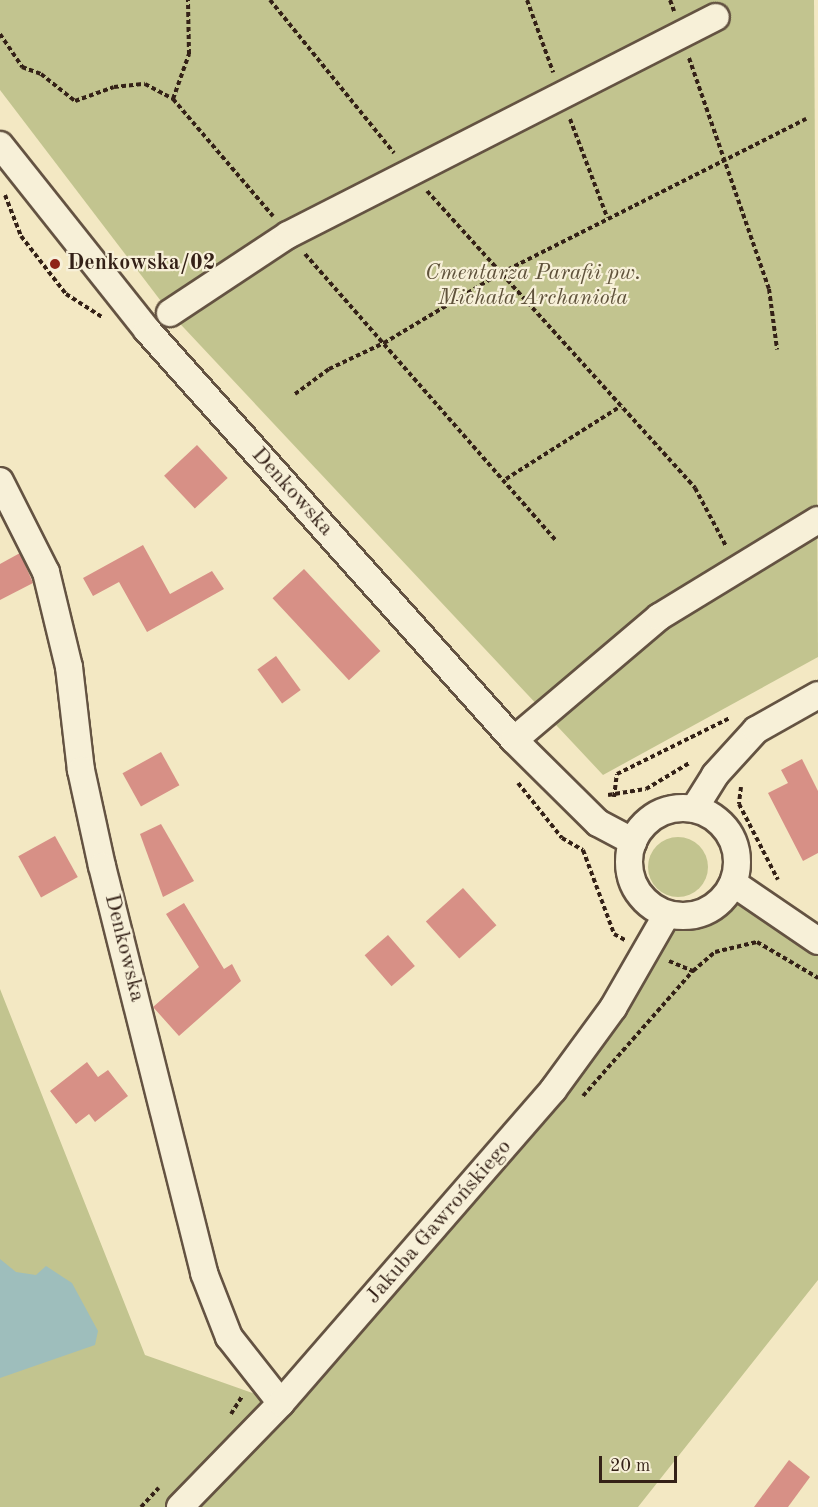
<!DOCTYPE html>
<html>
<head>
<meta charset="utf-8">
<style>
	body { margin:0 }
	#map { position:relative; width:818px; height:1507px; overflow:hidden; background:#f3e8c3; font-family:"Old Standard TT",serif }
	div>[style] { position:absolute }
	.green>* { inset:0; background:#c2c48f }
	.round { border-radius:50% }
	.water>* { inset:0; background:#9ebebc }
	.building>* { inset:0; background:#d79086; transform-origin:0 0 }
	.path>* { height:4px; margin-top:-2px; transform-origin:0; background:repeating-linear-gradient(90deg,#342117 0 4.5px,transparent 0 7.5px) }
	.roads { filter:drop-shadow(2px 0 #645342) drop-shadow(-2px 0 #645342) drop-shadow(0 2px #645342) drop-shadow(0 -2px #645342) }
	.minor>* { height:26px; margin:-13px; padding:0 13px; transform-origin:13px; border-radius:13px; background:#f7f0d8 }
	.minor>.ring { margin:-13px; padding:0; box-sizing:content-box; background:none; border:26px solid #f7f0d8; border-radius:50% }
	.dots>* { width:16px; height:16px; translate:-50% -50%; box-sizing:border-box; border:3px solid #f7f0d8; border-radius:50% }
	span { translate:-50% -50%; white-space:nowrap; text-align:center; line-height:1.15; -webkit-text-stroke:4.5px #f7f0d8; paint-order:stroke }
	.poi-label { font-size:22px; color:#342117; font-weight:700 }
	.left { translate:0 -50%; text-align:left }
	.park-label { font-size:22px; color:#5f523b; font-style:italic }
	.street-label { font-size:22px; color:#342117 }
	.scale { position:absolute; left:599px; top:1456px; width:78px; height:27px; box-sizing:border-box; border:3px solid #342117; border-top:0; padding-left:8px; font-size:18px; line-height:21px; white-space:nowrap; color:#342117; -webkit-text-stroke:4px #f7f0d8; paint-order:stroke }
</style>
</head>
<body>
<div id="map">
	<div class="green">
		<i style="clip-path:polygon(0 0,814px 0,818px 657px,603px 775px,170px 313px,0 90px)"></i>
		<i class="round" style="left:648px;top:837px;width:60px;height:60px"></i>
		<i style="clip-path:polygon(733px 883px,818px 941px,818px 1280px,638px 1507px,0 1507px,0 989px,145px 1355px,281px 1403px,553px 1090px,667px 914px,708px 910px)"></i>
	</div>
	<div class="water">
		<i style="clip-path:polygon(0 1259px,16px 1272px,36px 1275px,46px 1266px,72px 1283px,98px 1331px,95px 1345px,0 1378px)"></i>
	</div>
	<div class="building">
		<i style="left:197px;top:445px;width:45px;height:45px;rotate:47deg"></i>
		<i style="clip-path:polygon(143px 545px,170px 594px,212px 571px,224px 589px,147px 632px,119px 582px,93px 596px,83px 578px)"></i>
		<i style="clip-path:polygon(20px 553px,33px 583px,0 600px,0 564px)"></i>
		<i style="left:304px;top:569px;width:112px;height:43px;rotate:47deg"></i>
		<i style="left:276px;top:656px;width:42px;height:23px;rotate:54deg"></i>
		<i style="left:161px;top:752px;width:38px;height:44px;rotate:61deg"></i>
		<i style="clip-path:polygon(802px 759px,818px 791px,818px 853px,803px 861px,768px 793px,788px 783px,781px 770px)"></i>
		<i style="clip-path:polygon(161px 824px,194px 881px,163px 897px,140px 834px)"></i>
		<i style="left:55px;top:836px;width:47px;height:42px;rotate:61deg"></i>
		<i style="left:463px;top:888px;width:50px;height:50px;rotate:48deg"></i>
		<i style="clip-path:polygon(184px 903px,224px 969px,232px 964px,241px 981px,179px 1036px,153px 1007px,199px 967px,166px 914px)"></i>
		<i style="left:388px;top:935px;width:41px;height:31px;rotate:49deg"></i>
		<i style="clip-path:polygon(87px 1062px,98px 1077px,108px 1070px,128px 1096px,95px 1122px,89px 1114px,76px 1124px,50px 1091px)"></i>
		<i style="clip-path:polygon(789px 1460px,810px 1477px,788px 1507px,754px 1507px)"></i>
	</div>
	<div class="path">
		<i style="left:270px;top:0;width:197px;rotate:51deg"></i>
		<i style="left:527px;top:0;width:77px;rotate:70.1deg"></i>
		<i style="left:670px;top:0;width:12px;rotate:70deg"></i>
		<i style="left:0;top:34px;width:40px;rotate:56deg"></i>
		<i style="left:22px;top:67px;width:20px;rotate:20deg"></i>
		<i style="left:41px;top:74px;width:43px;rotate:38.5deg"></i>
		<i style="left:75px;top:101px;width:41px;rotate:-19.7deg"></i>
		<i style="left:114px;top:87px;width:31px;rotate:-6deg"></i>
		<i style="left:145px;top:84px;width:32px;rotate:28deg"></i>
		<i style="left:173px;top:99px;width:154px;rotate:49.5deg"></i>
		<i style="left:689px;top:58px;width:244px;rotate:70.9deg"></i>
		<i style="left:769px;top:289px;width:61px;rotate:82.4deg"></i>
		<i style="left:173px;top:99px;width:48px;rotate:-70.4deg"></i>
		<i style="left:189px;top:54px;width:54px;rotate:-91.1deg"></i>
		<i style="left:570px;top:119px;width:105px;rotate:69.3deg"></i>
		<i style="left:427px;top:191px;width:400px;rotate:47.9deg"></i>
		<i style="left:695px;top:488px;width:66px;rotate:61.9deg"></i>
		<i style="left:5px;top:195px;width:44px;rotate:68.7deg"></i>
		<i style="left:21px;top:236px;width:73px;rotate:52.2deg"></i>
		<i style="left:66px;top:294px;width:43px;rotate:32.6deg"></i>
		<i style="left:305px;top:254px;width:380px;rotate:48.8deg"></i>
		<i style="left:295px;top:394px;width:42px;rotate:-36.3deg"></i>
		<i style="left:329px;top:369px;width:61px;rotate:-25.3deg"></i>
		<i style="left:384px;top:343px;width:136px;rotate:-30.9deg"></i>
		<i style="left:501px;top:273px;width:342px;rotate:-26.8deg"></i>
		<i style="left:506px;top:479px;width:136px;rotate:-32.4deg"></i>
		<i style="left:518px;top:783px;width:70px;rotate:51.3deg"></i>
		<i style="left:562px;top:838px;width:24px;rotate:30deg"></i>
		<i style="left:583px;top:850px;width:90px;rotate:69.7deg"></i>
		<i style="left:614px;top:934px;width:13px;rotate:29deg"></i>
		<i style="left:741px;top:787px;width:17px;rotate:97deg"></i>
		<i style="left:739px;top:804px;width:85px;rotate:62.8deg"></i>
		<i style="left:608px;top:795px;width:38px;rotate:-9deg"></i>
		<i style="left:646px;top:789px;width:52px;rotate:-31deg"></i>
		<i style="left:614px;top:797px;width:23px;rotate:-83deg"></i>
		<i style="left:617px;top:774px;width:126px;rotate:-26.4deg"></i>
		<i style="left:669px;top:961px;width:26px;rotate:23deg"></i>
		<i style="left:693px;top:971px;width:29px;rotate:-41deg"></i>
		<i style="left:715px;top:952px;width:43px;rotate:-13.4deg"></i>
		<i style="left:757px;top:942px;width:71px;rotate:30.5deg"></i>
		<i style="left:583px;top:1096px;width:167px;rotate:-48.7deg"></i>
		<i style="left:231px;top:1414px;width:22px;rotate:-58deg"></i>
		<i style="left:141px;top:1507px;width:26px;rotate:-47deg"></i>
	</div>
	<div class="roads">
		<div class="minor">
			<i style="left:0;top:145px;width:236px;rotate:51.5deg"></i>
			<i style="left:147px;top:330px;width:550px;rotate:48.17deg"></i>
			<i style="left:514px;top:740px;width:118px;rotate:44.7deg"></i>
			<i style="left:598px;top:823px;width:40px;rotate:28deg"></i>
			<i style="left:170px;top:313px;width:141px;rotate:-33.5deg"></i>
			<i style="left:288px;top:235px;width:480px;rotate:-27deg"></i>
			<i style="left:0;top:481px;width:102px;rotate:63.2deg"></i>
			<i style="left:46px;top:572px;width:98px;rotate:76.4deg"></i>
			<i style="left:69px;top:667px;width:104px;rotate:83.4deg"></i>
			<i style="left:81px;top:770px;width:98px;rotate:77.7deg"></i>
			<i style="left:102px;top:866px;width:420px;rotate:75.9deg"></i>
			<i style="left:204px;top:1273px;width:69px;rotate:68.7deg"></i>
			<i style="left:229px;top:1337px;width:84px;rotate:51.8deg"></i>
			<i style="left:514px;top:740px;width:190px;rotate:-40.3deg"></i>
			<i style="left:659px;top:617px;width:186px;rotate:-31.4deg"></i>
			<i class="ring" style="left:629px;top:808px;width:82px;height:82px"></i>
			<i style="left:694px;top:809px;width:40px;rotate:-58deg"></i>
			<i style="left:715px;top:775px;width:61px;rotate:-47.7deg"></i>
			<i style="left:756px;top:730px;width:71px;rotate:-29.4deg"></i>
			<i style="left:733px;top:883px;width:103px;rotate:34.3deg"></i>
			<i style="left:180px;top:1507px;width:145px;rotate:-45.8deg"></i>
			<i style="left:281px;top:1403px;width:415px;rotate:-49deg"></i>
			<i style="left:553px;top:1090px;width:102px;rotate:-53.8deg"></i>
			<i style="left:613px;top:1008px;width:108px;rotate:-60.1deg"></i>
		</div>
	</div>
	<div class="dots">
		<i style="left:55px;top:264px;background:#8f2418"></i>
	</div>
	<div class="poi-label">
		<span class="left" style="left:67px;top:264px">Denkowska/02</span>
	</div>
	<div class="park-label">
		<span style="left:533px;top:286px">Cmentarza Parafii pw.<br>Michała Archanioła</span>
	</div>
	<div class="street-label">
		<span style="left:292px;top:492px;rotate:48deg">Denkowska</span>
		<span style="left:124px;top:948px;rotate:76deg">Denkowska</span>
		<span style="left:439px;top:1222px;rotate:-49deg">Jakuba Gawrońskiego</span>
	</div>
	<div class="scale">20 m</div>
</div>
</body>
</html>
